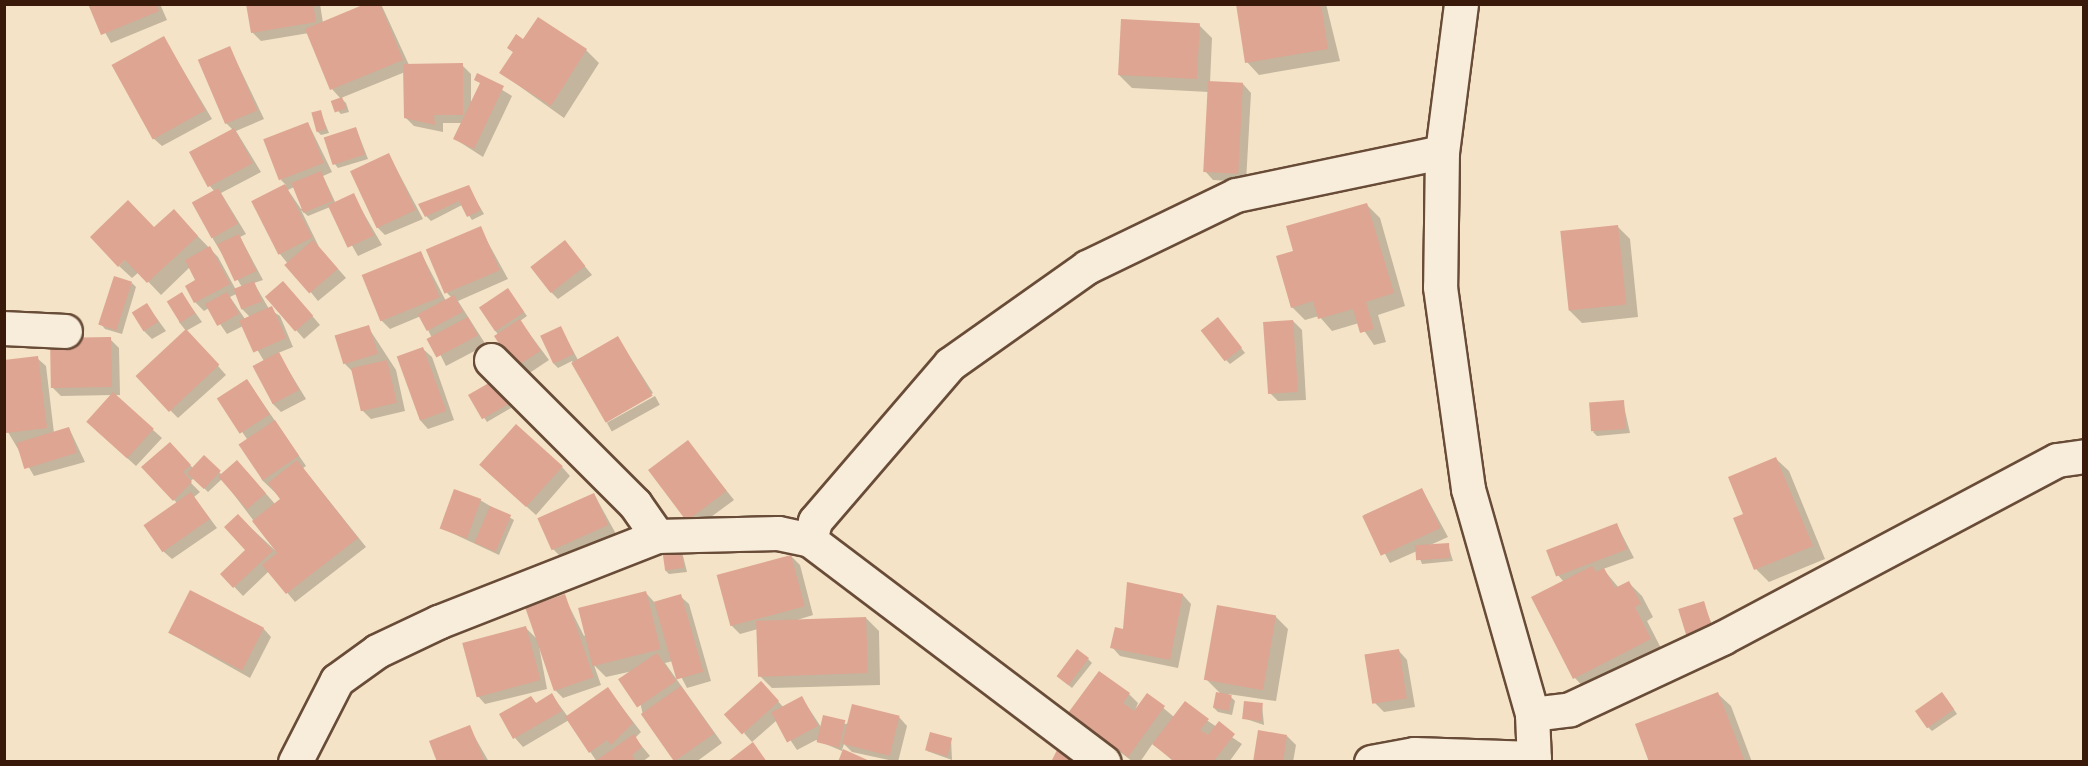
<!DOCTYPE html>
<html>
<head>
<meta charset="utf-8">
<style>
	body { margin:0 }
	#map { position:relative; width:2088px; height:766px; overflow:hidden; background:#f4e3c6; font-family:"Libre Caslon Text",serif }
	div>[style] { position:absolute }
	.shadow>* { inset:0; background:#0003; transform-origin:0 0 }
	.building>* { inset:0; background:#dea592; transform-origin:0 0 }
	.roads { filter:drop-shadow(2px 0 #684c38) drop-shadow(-2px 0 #684c38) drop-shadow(0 2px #684c38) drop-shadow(0 -2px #684c38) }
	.minor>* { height:33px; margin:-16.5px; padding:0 16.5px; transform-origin:16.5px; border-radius:16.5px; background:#f8edda }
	span { translate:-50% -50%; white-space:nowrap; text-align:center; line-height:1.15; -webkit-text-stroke:6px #f8edda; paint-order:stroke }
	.frame { position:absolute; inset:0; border:6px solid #391909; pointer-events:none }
</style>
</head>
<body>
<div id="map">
	<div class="shadow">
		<i style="clip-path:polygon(89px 4px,160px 4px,167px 20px,111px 43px)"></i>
		<i style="clip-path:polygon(247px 4px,320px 4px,323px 23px,381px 4px,409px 65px,462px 65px,471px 74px,471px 106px,481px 86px,478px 75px,512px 96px,483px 157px,455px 139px,463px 123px,443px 123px,443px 132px,414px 126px,405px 117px,405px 72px,341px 98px,346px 103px,349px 112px,341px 114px,337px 110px,341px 99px,332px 89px,309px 33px,261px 41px,252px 32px)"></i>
		<i style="clip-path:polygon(1237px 4px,1326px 4px,1340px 61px,1259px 75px,1247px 62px)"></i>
		<i style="clip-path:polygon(1199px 25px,1212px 38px,1210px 83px,1243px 84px,1251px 93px,1246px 182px,1213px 180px,1205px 171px,1209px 92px,1132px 88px,1119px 75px)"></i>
		<i style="clip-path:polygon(164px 38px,212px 119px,162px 146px,153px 138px)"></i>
		<i style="clip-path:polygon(524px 41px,586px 50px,599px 63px,564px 118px,501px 73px,514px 53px,509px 48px)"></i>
		<i style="clip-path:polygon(evenodd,230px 48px,264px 119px,236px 131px,261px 172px,221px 193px,246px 234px,240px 237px,263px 280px,254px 283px,269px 309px,280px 316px,293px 347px,278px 353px,306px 399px,281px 412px,272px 403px,264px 361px,243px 326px,227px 334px,209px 308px,204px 311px,195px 302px,197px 280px,190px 267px,161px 295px,139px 272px,132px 278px,119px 266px,154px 229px,186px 224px,218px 257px,236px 290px,242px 287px,213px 239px,215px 192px,209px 185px,233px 130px,226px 123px,230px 48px,236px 294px,242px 309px,250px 317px,245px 319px,230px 297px,236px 294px)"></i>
		<i style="clip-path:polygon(320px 111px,329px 133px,321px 135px,317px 131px)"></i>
		<i style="clip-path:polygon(evenodd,308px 123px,332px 172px,323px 176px,336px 204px,353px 195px,382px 245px,358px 256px,330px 207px,308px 216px,301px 210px,319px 247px,346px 278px,318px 301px,280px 254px,253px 202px,286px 185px,281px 180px,308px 123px,294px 187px,303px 208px,301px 209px,288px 190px,294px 187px)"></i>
		<i style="clip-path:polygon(356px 128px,368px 159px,338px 168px,334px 163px)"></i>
		<i style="clip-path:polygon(389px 155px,423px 219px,385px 235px,376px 226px)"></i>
		<i style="clip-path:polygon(468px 187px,484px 214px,472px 220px,462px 205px,431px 221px,427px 217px,420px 205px)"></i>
		<i style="clip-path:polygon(1367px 205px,1380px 218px,1405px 306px,1378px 315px,1386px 342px,1374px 345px,1359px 323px,1332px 331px,1319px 316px,1305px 320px,1292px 307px,1295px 252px)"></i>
		<i style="clip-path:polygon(1618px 227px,1630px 239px,1638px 317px,1582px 323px,1569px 310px)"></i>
		<i style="clip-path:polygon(480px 228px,508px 279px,458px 301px,486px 345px,446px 366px,421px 316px,390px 329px,381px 320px,421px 253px,446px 301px,452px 298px,447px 293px)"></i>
		<i style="clip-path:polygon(565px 242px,592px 275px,558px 299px,550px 291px)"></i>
		<i style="clip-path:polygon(132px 283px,136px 287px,122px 334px,105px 329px,101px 324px)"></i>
		<i style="clip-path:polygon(508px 290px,527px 316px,520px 321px,549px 360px,525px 376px,495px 330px)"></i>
		<i style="clip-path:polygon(292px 292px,320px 325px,304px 339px,267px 297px)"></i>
		<i style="clip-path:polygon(182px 294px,202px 322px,186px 331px,179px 322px)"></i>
		<i style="clip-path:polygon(147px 305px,166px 331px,152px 339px,143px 330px)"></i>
		<i style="clip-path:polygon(1293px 321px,1302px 330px,1306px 400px,1278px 401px,1269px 392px)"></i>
		<i style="clip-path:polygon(1222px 323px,1245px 353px,1230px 364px,1226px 360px)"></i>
		<i style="clip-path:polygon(368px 327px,396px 370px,405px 411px,371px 419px,362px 410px,353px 372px,345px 364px)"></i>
		<i style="clip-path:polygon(561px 328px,578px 360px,618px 338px,653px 393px,607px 422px,572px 361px,558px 368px,554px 364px)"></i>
		<i style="clip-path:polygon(110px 339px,119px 348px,120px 395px,114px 395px,162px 438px,136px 466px,96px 430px,113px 395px,61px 396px,52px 387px)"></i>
		<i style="clip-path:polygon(195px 340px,226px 375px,178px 418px,170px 410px)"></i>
		<i style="clip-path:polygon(423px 349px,432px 357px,454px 420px,428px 429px,420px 420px)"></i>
		<i style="clip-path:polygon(37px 358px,46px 366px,54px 433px,69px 428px,85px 462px,34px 476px,8px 432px,4px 361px)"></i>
		<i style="clip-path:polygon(247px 380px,306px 466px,303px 468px,366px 547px,295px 602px,269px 571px,243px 596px,222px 574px,248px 550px,238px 516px,279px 554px,222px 479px,208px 492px,194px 478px,190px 482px,200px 492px,194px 497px,217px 528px,172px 559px,163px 551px,177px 503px,144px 468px,178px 453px,193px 468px,204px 457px,222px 475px,246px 471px,275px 504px,282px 499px,262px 480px,247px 439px,219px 398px)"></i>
		<i style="clip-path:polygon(498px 386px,511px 408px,487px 422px,470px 396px)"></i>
		<i style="left:655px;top:396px;width:10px;height:55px;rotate:61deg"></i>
		<i style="clip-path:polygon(1623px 402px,1630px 433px,1597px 436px,1593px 432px)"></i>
		<i style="clip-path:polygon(688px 442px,734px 500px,696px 528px,687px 520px)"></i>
		<i style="clip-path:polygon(1776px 459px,1789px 471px,1825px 559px,1769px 582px,1756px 569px,1735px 519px,1745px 514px)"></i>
		<i style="clip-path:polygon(562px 467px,570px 476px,536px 515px,489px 473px)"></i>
		<i style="clip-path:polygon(1422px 489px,1448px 537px,1428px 546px,1448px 545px,1453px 561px,1422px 564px,1417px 551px,1390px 563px,1364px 515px)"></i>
		<i style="clip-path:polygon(594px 494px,616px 534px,561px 557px,552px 548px)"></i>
		<i style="clip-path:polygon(480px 500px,514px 520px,499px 555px,441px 528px)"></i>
		<i style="clip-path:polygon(1617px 525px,1634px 558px,1603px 569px,1619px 588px,1629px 583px,1642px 596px,1653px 617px,1647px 621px,1663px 652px,1587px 691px,1575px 678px,1564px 582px,1557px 574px)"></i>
		<i style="clip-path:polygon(681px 548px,687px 572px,669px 574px,665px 570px)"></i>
		<i style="clip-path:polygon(791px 556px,800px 565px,813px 615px,797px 620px,866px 618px,879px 631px,880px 685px,772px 688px,759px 675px,758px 629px,740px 634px,731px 625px)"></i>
		<i style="clip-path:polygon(646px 593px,655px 603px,680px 596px,689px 604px,711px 681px,687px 688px,673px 661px,665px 663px,722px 743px,696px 762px,676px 762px,643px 715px,633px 671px,606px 677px,594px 665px,601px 685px,563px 698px,554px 689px,538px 641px,547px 689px,485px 704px,477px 695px,526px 628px,538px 640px,564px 596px,584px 636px)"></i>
		<i style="clip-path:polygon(1183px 595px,1191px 604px,1178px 668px,1120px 656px,1112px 647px,1124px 630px)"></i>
		<i style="clip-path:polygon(1703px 603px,1716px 634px,1691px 641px)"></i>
		<i style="clip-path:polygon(1275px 616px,1288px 629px,1276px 701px,1228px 694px,1235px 701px,1232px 715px,1218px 712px,1214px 708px,1222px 695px,1206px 679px)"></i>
		<i style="clip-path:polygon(263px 628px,271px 637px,250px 678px,170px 633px)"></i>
		<i style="clip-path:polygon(1399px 651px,1407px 660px,1415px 707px,1384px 712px,1375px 703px)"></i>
		<i style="clip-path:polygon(1088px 659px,1092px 663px,1072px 688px,1062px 680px)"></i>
		<i style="clip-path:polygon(608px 689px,641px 732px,635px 738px,650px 756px,642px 762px,597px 762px,569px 720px,523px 747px,515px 738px,531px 698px,537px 704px,552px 695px,568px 717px)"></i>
		<i style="clip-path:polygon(769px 691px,784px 708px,802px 698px,821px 727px,899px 717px,907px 726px,898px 762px,852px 752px,844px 744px,842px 750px,868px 762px,816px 740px,797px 750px,777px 720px,752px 742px,744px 733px)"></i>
		<i style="clip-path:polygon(1129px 694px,1138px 703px,1134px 713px,1148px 695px,1174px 717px,1208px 721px,1242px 744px,1229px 762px,1174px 762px,1153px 743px,1140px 762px,1133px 762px,1070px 713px)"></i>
		<i style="clip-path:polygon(1718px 694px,1731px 706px,1752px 762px,1651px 762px)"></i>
		<i style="clip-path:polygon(1946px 698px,1957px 714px,1932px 731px,1928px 727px)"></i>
		<i style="clip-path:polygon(1262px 705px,1264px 725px,1243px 718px)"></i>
		<i style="clip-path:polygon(469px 727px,489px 762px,439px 762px)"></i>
		<i style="clip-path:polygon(1287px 736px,1296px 745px,1293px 762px,1255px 762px)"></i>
		<i style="clip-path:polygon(951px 739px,952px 760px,927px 751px)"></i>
	</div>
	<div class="building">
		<i style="clip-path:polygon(88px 4px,156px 4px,159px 11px,101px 35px)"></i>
		<i style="clip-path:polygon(246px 4px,313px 4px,316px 22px,251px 33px)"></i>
		<i style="clip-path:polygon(365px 4px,380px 4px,403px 60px,330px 90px,305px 29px)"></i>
		<i style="clip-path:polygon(1236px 4px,1321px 4px,1328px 49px,1245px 63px)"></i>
		<i style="clip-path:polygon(538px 17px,587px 49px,551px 106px,499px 73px,513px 52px,507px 48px,516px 34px,523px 39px)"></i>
		<i style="left:1121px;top:19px;width:79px;height:56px;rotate:3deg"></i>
		<i style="left:164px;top:36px;width:85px;height:60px;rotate:61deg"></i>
		<i style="left:230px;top:46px;width:70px;height:35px;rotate:67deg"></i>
		<i style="clip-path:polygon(463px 63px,463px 115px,434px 115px,435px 125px,404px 118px,403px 64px)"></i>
		<i style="clip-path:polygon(477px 73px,504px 86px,474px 149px,453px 139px,480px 83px,474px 80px)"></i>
		<i style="left:1208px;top:81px;width:35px;height:91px;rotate:3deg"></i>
		<i style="left:342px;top:97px;width:12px;height:12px;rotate:70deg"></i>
		<i style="left:321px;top:110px;width:20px;height:10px;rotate:75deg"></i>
		<i style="left:308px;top:122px;width:44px;height:48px;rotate:69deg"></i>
		<i style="left:356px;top:127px;width:29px;height:34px;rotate:72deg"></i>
		<i style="left:234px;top:128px;width:40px;height:51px;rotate:62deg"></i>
		<i style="left:389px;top:153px;width:63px;height:43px;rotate:65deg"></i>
		<i style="left:321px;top:171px;width:32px;height:32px;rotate:68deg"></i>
		<i style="left:285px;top:184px;width:60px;height:38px;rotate:63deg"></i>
		<i style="clip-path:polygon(469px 185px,481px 210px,467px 217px,459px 201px,425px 217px,418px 204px)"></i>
		<i style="left:218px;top:188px;width:41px;height:30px;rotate:61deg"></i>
		<i style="left:354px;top:193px;width:47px;height:29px;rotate:65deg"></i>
		<i style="clip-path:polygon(128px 200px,154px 227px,174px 209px,198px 236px,147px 283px,125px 260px,118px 267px,90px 237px)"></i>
		<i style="clip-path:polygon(1367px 203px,1394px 293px,1366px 302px,1374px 329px,1360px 333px,1353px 309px,1318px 319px,1313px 301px,1291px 308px,1276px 256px,1293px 251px,1286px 226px)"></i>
		<i style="left:1618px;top:225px;width:80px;height:58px;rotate:84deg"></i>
		<i style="left:481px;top:226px;width:48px;height:60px;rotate:67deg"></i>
		<i style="left:239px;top:234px;width:41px;height:24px;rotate:65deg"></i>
		<i style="left:313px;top:240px;width:38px;height:38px;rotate:49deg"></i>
		<i style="left:565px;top:240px;width:33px;height:44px;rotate:52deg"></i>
		<i style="clip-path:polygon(210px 246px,230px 284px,194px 303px,185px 286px,195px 280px,185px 260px)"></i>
		<i style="left:421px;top:251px;width:50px;height:64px;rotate:68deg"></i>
		<i style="left:114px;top:276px;width:19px;height:51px;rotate:18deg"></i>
		<i style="left:254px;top:281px;width:22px;height:22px;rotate:69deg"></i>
		<i style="left:283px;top:281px;width:46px;height:24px;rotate:49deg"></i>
		<i style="left:508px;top:288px;width:29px;height:35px;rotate:56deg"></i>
		<i style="left:182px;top:292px;width:25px;height:18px;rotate:58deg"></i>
		<i style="left:227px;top:292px;width:25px;height:25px;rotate:61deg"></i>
		<i style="left:454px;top:295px;width:19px;height:41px;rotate:62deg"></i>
		<i style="left:147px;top:303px;width:22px;height:18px;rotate:58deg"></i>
		<i style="left:272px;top:306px;width:35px;height:36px;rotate:66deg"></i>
		<i style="left:468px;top:317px;width:21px;height:47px;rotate:62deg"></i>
		<i style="left:1218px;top:317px;width:39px;height:22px;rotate:52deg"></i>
		<i style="left:520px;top:319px;width:38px;height:31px;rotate:57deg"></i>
		<i style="left:1293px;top:320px;width:72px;height:30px;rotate:86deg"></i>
		<i style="left:369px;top:325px;width:30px;height:36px;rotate:73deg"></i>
		<i style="left:561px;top:326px;width:31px;height:23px;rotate:65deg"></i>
		<i style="left:186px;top:329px;width:49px;height:69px;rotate:47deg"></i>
		<i style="left:618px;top:336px;width:69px;height:54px;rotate:60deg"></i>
		<i style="left:111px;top:337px;width:50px;height:61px;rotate:89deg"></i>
		<i style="left:423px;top:347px;width:68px;height:28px;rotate:70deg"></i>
		<i style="left:279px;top:352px;width:43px;height:30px;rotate:62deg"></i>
		<i style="clip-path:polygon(38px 356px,47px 428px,6px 433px,4px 360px)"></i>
		<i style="left:387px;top:360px;width:44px;height:37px;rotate:77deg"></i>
		<i style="left:247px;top:379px;width:42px;height:36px;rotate:57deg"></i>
		<i style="left:494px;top:380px;width:28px;height:30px;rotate:60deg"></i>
		<i style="left:113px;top:392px;width:55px;height:40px;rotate:42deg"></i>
		<i style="left:1624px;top:400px;width:29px;height:35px;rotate:86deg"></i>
		<i style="left:275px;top:420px;width:43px;height:44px;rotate:56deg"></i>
		<i style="left:516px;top:424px;width:63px;height:55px;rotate:42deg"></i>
		<i style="left:69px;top:427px;width:27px;height:55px;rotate:73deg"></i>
		<i style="left:688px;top:440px;width:64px;height:50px;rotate:53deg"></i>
		<i style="clip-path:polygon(170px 442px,191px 465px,183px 472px,192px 482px,173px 501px,141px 467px)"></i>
		<i style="left:204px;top:455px;width:23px;height:25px;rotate:43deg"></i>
		<i style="clip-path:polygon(1776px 457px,1813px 546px,1754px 570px,1733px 518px,1743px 514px,1728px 477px)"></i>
		<i style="left:237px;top:460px;width:44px;height:25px;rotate:49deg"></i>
		<i style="clip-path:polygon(297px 460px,358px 538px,286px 594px,262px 565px,277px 553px,252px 521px,280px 499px,268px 483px)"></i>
		<i style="left:1422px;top:488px;width:44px;height:66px;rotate:65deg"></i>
		<i style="left:454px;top:489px;width:29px;height:42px;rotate:20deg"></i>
		<i style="left:191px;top:492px;width:33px;height:58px;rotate:55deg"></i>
		<i style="left:594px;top:493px;width:35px;height:62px;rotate:66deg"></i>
		<i style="left:490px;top:506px;width:23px;height:40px;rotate:23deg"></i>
		<i style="clip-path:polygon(238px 514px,273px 551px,233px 588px,220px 574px,245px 550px,224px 527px)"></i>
		<i style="left:1617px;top:523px;width:28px;height:76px;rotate:69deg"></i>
		<i style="left:1449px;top:543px;width:15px;height:34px;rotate:86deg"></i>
		<i style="left:681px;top:547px;width:21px;height:19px;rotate:82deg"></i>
		<i style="left:791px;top:555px;width:53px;height:77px;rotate:75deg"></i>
		<i style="clip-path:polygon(1592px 566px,1596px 572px,1604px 568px,1615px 588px,1629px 581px,1641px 604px,1635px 607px,1651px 639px,1573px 679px,1531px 597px)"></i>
		<i style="clip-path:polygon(1127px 582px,1183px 594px,1170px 660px,1110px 648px,1115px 627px,1123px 629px)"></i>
		<i style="left:190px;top:590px;width:83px;height:48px;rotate:27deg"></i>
		<i style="left:646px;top:591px;width:60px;height:70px;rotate:76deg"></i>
		<i style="left:565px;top:594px;width:88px;height:42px;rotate:71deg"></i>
		<i style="left:681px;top:594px;width:81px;height:28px;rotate:74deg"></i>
		<i style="left:1704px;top:601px;width:30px;height:27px;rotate:73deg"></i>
		<i style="left:1217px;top:605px;width:60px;height:76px;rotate:10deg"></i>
		<i style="left:866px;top:617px;width:56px;height:110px;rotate:88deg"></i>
		<i style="left:526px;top:626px;width:56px;height:66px;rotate:75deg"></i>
		<i style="left:1077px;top:649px;width:15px;height:34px;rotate:37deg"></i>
		<i style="left:1399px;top:649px;width:50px;height:35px;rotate:81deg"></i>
		<i style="left:657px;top:653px;width:34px;height:47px;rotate:56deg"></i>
		<i style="clip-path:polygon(1099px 671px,1130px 693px,1123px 703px,1134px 711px,1147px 693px,1165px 706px,1128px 757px,1068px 713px)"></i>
		<i style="left:761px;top:681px;width:27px;height:50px;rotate:48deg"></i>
		<i style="left:681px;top:686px;width:58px;height:49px;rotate:55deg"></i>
		<i style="clip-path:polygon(608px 687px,633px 723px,611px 745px,607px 740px,589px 753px,565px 717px)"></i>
		<i style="left:1216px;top:692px;width:16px;height:16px;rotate:11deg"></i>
		<i style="clip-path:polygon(1718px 692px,1745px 762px,1649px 762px,1635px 724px)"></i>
		<i style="left:1942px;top:692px;width:21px;height:33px;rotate:55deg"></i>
		<i style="clip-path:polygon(552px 693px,562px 711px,513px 739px,499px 714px,531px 696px,536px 703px)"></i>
		<i style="left:802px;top:696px;width:34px;height:35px;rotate:62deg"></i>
		<i style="clip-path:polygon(1185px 701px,1209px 719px,1200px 730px,1208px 735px,1219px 721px,1235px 734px,1213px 762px,1175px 762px,1152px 744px)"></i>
		<i style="left:1244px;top:701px;width:19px;height:18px;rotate:6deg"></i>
		<i style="left:852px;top:704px;width:49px;height:41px;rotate:14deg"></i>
		<i style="left:823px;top:715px;width:23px;height:28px;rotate:13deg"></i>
		<i style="clip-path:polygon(470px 725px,485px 762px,437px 762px,429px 741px)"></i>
		<i style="clip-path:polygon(1258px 730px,1287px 735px,1283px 762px,1253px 762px)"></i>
		<i style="left:930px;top:732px;width:23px;height:19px;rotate:15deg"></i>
		<i style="clip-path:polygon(634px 734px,642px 747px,632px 755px,636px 762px,594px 762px)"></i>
		<i style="clip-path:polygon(753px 742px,767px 762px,727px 762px)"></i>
		<i style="clip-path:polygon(843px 749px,872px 762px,838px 762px)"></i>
		<i style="clip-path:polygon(1057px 750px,1078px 762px,1051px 762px)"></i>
	</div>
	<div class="roads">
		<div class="minor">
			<i style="left:1461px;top:4px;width:149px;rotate:97.3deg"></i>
			<i style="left:1442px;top:152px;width:135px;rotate:90.8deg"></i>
			<i style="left:1440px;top:287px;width:204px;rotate:82.1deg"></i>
			<i style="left:1468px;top:489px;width:234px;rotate:74.1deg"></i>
			<i style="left:1532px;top:714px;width:48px;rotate:87.6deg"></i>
			<i style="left:4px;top:328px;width:61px;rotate:2.8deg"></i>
			<i style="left:491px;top:360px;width:204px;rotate:45deg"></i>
			<i style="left:635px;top:504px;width:39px;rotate:55deg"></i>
			<i style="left:810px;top:540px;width:20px;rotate:-75deg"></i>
			<i style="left:815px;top:521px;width:207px;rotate:-49.3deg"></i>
			<i style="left:950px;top:364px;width:168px;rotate:-35.3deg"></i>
			<i style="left:1087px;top:267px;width:165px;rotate:-25.8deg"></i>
			<i style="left:1236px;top:195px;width:210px;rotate:-11.8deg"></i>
			<i style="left:1532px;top:714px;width:38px;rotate:-7deg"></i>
			<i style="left:1570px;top:709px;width:168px;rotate:-25deg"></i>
			<i style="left:1722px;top:638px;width:379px;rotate:-28deg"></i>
			<i style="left:2057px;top:460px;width:27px;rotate:-8deg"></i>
			<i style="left:295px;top:762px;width:92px;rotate:-62.9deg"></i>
			<i style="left:337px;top:680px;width:49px;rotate:-35.9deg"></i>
			<i style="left:377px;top:651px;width:68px;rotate:-25.4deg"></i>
			<i style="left:438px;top:622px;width:235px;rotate:-21.4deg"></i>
			<i style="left:657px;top:536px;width:121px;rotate:-1.4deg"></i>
			<i style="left:778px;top:533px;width:33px;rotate:12deg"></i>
			<i style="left:810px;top:540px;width:368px;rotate:37.1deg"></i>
			<i style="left:1371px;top:762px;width:44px;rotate:-10.5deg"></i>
			<i style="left:1414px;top:754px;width:120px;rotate:1.9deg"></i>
		</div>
	</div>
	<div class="frame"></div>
</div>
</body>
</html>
